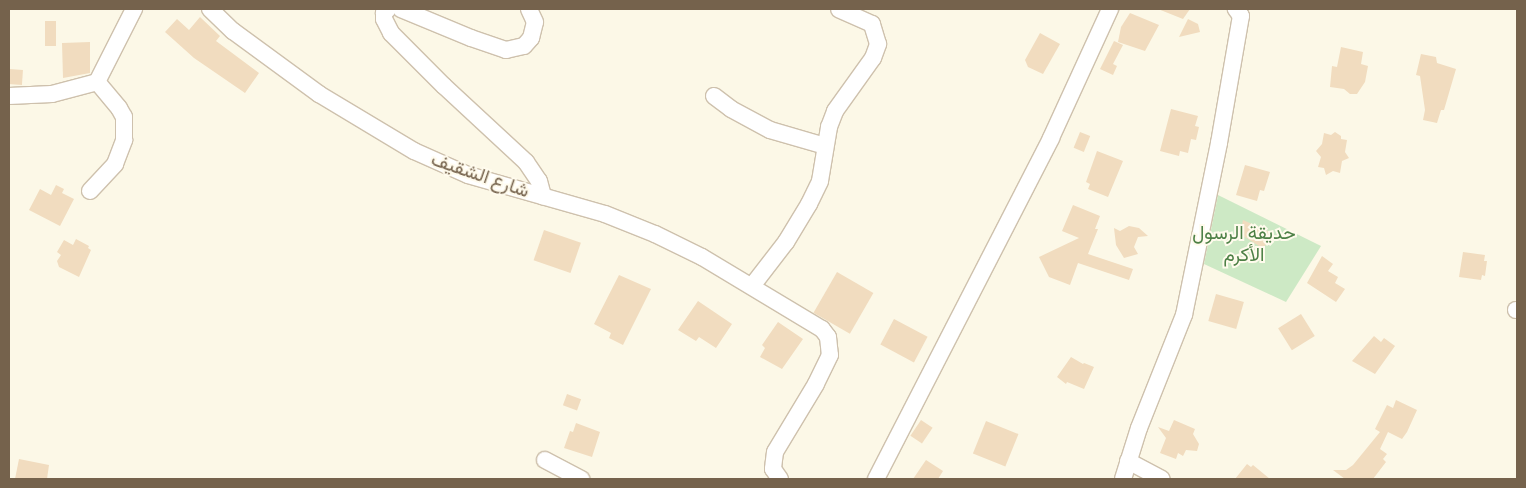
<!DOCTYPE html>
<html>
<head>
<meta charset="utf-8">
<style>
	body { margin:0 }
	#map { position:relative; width:1526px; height:488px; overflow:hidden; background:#fcf8e7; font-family:Signika,Vazirmatn,sans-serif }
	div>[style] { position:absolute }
	.green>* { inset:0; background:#cde9c5 }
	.building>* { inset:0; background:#f1dcbf; transform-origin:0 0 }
	.roads { filter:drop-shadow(1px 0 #cec1ad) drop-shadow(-1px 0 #cec1ad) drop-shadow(0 1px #cec1ad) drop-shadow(0 -1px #cec1ad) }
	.minor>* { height:16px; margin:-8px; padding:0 8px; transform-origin:8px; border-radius:8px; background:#fff }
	span { translate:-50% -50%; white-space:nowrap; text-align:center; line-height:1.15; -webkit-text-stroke:4px #fffbed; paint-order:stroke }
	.street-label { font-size:19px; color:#75624c }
	.park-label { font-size:19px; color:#4d8046 }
	.frame { position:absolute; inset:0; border:10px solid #75624c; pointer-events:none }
</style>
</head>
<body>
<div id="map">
	<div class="green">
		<i style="clip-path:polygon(1218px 195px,1321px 246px,1286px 302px,1204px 264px)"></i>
	</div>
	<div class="building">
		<i style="clip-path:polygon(1158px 9px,1190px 9px,1183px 19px)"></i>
		<i style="clip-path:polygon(1130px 13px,1159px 25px,1145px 51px,1118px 42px,1121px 27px)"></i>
		<i style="clip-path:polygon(200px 17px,220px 36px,216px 41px,259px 73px,245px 93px,194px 58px,165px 32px,177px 19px,189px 30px)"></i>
		<i style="clip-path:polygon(1188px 19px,1198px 24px,1200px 32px,1179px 37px)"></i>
		<i style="left:45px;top:21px;width:11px;height:25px"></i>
		<i style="clip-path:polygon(1040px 33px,1060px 44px,1043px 74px,1028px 67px,1025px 60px)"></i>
		<i style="clip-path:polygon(1114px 41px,1123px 45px,1113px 64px,1117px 66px,1113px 75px,1100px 69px)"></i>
		<i style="clip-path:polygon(90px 42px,90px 73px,63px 78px,62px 43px)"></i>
		<i style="clip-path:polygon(1341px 47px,1363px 52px,1361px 64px,1368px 66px,1365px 82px,1357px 94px,1350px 94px,1344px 89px,1330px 87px,1332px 66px,1337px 67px)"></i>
		<i style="clip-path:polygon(1421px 54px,1436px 57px,1437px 63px,1456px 69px,1444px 110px,1441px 110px,1437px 123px,1423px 120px,1425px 110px,1420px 76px,1416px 75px)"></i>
		<i style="left:9px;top:69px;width:14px;height:15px;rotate:4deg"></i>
		<i style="clip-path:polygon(1171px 109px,1198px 116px,1195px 126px,1199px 127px,1196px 140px,1191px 139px,1188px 153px,1180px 151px,1179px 156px,1160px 151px)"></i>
		<i style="left:1080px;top:132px;width:11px;height:17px;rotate:22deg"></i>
		<i style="clip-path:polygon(1335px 132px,1341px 136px,1341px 139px,1347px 140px,1345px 152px,1349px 158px,1342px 161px,1340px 173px,1333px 171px,1326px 175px,1324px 168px,1318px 167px,1321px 157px,1316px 151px,1322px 144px,1324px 133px,1331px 135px)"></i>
		<i style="clip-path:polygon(1097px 151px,1123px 161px,1108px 197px,1088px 189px,1090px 184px,1086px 182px)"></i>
		<i style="clip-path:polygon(1245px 165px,1270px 172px,1264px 191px,1260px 190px,1257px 201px,1236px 195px)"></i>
		<i style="clip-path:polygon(56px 185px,64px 189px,62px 193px,74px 199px,60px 226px,29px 210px,40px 189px,51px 195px)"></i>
		<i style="clip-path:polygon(1073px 205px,1100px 216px,1095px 229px,1098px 229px,1088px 254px,1133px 269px,1129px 280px,1078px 263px,1070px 285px,1049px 277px,1039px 257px,1079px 238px,1062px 231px)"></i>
		<i style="clip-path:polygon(1243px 220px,1270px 232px,1264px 249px,1240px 234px)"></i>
		<i style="clip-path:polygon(1129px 226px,1139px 228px,1148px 236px,1138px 237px,1134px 247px,1138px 254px,1124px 258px,1116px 245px,1114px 228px,1120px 231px)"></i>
		<i style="left:544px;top:230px;width:39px;height:32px;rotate:19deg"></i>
		<i style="clip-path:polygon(76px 239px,89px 246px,88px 248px,91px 250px,79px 277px,59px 267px,57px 261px,61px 255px,57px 252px,64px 240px,73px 245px)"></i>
		<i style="clip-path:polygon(1463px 252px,1485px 255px,1484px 261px,1487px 261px,1485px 276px,1482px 275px,1481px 280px,1459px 277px)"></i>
		<i style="clip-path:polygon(1322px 256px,1333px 264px,1328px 271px,1338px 277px,1335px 283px,1345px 289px,1336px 302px,1307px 283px)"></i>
		<i style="left:837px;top:272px;width:42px;height:47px;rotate:30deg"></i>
		<i style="clip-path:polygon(619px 275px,651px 289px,623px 345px,609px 338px,611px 333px,594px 324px)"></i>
		<i style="left:1216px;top:294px;width:29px;height:28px;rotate:16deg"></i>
		<i style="clip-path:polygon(698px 301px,732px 324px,716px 348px,699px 337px,696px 341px,678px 330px)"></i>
		<i style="left:1301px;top:314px;width:26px;height:27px;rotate:58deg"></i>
		<i style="left:894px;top:319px;width:38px;height:29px;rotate:28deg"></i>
		<i style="clip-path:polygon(778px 322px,803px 339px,782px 369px,760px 357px,765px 348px,762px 345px)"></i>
		<i style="clip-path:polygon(1374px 336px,1381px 342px,1384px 338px,1395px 346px,1375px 374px,1352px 361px)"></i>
		<i style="clip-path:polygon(1071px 357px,1083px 364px,1084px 363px,1094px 367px,1084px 389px,1067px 382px,1066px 384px,1057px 377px)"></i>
		<i style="left:567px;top:394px;width:15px;height:12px;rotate:20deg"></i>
		<i style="clip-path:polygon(1396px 400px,1417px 410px,1407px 432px,1402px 439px,1388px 432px,1380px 449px,1387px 454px,1383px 459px,1386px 462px,1373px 479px,1345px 479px,1333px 470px,1346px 470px,1353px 465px,1380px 432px,1375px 429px,1387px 405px,1393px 408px)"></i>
		<i style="left:921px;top:420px;width:14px;height:19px;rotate:34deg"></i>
		<i style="clip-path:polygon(1174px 420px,1195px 429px,1193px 434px,1199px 444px,1197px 451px,1186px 450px,1183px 456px,1178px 453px,1176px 459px,1160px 453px,1166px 438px,1158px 427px,1169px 431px)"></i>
		<i style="left:986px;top:421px;width:35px;height:35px;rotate:22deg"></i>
		<i style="clip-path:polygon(576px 423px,600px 432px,592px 457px,564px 448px,570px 431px,573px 432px)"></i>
		<i style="clip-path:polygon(19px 459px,49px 465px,47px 479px,15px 479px)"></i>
		<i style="clip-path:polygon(926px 460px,943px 471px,938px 479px,913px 479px)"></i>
		<i style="clip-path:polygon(1247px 464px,1251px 467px,1253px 465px,1270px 479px,1235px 479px)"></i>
	</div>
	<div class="roads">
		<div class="minor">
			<i style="left:210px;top:9px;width:32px;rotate:44deg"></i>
			<i style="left:233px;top:31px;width:107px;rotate:36.2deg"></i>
			<i style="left:319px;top:94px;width:111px;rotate:31deg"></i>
			<i style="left:414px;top:151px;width:59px;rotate:24deg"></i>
			<i style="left:468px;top:175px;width:142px;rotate:15.9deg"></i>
			<i style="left:605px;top:214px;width:54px;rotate:21.8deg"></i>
			<i style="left:655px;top:234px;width:52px;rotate:26.1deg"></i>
			<i style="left:702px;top:257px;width:140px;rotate:31deg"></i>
			<i style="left:822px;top:329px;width:10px;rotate:53deg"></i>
			<i style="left:828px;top:337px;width:18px;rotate:84deg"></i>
			<i style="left:830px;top:355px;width:32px;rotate:116deg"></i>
			<i style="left:816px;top:384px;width:79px;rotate:121.1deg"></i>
			<i style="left:775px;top:452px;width:17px;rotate:97deg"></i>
			<i style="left:773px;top:469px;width:12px;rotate:55deg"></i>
			<i style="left:388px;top:9px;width:6px;rotate:135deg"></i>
			<i style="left:384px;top:13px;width:6px;rotate:90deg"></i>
			<i style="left:384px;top:19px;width:16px;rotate:63deg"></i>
			<i style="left:391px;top:33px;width:75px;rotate:45deg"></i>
			<i style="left:444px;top:86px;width:112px;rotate:42.8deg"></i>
			<i style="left:526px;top:162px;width:23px;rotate:56deg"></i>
			<i style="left:539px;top:181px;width:16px;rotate:75deg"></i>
			<i style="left:401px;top:9px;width:76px;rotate:22.5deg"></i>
			<i style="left:471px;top:38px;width:37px;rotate:19deg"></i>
			<i style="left:506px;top:50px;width:18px;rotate:-13deg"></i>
			<i style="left:524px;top:46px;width:11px;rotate:-49deg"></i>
			<i style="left:531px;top:38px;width:16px;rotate:-76deg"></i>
			<i style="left:535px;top:22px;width:14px;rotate:-115deg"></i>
			<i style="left:9px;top:96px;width:43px;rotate:-2.7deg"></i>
			<i style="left:52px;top:94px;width:47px;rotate:-14.9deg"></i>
			<i style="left:97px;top:82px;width:82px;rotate:-63.1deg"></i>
			<i style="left:714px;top:96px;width:21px;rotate:37deg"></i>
			<i style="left:731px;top:109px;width:44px;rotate:28.3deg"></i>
			<i style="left:770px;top:130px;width:57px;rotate:16.2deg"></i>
			<i style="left:90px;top:191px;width:37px;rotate:-47deg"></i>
			<i style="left:115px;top:164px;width:26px;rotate:-69deg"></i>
			<i style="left:124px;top:140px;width:23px;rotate:-90deg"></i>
			<i style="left:124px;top:117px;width:10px;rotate:-119deg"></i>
			<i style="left:119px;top:108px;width:34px;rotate:-130deg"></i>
			<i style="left:752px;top:286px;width:56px;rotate:-52.3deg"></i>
			<i style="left:786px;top:242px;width:44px;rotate:-58.8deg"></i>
			<i style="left:809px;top:204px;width:25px;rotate:-64deg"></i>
			<i style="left:820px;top:181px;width:55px;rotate:-80.5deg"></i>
			<i style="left:829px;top:127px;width:17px;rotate:-69deg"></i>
			<i style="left:835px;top:111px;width:65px;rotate:-54.4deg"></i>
			<i style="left:873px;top:58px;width:15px;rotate:-70deg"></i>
			<i style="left:878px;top:44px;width:21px;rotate:-107deg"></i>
			<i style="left:872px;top:24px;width:36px;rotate:-156deg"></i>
			<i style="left:1516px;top:310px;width:1px"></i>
			<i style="left:545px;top:460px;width:41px;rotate:27.8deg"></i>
			<i style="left:1128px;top:461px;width:38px;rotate:28deg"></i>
			<i style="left:876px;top:479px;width:383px;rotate:-62.8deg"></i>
			<i style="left:1051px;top:138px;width:142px;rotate:-65.4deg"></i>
			<i style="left:1123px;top:479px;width:53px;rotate:-72.6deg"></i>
			<i style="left:1139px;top:428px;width:122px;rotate:-68.3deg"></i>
			<i style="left:1184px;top:315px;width:176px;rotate:-78.5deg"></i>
			<i style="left:1219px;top:143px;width:129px;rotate:-80.2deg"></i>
			<i style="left:1241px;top:16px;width:9px;rotate:-126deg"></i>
		</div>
	</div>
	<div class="street-label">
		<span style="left:480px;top:176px;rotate:19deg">شارع الشقيف</span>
	</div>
	<div class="park-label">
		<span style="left:1244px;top:245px">حديقة الرسول<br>الأكرم</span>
	</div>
	<div class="frame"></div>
</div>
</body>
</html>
